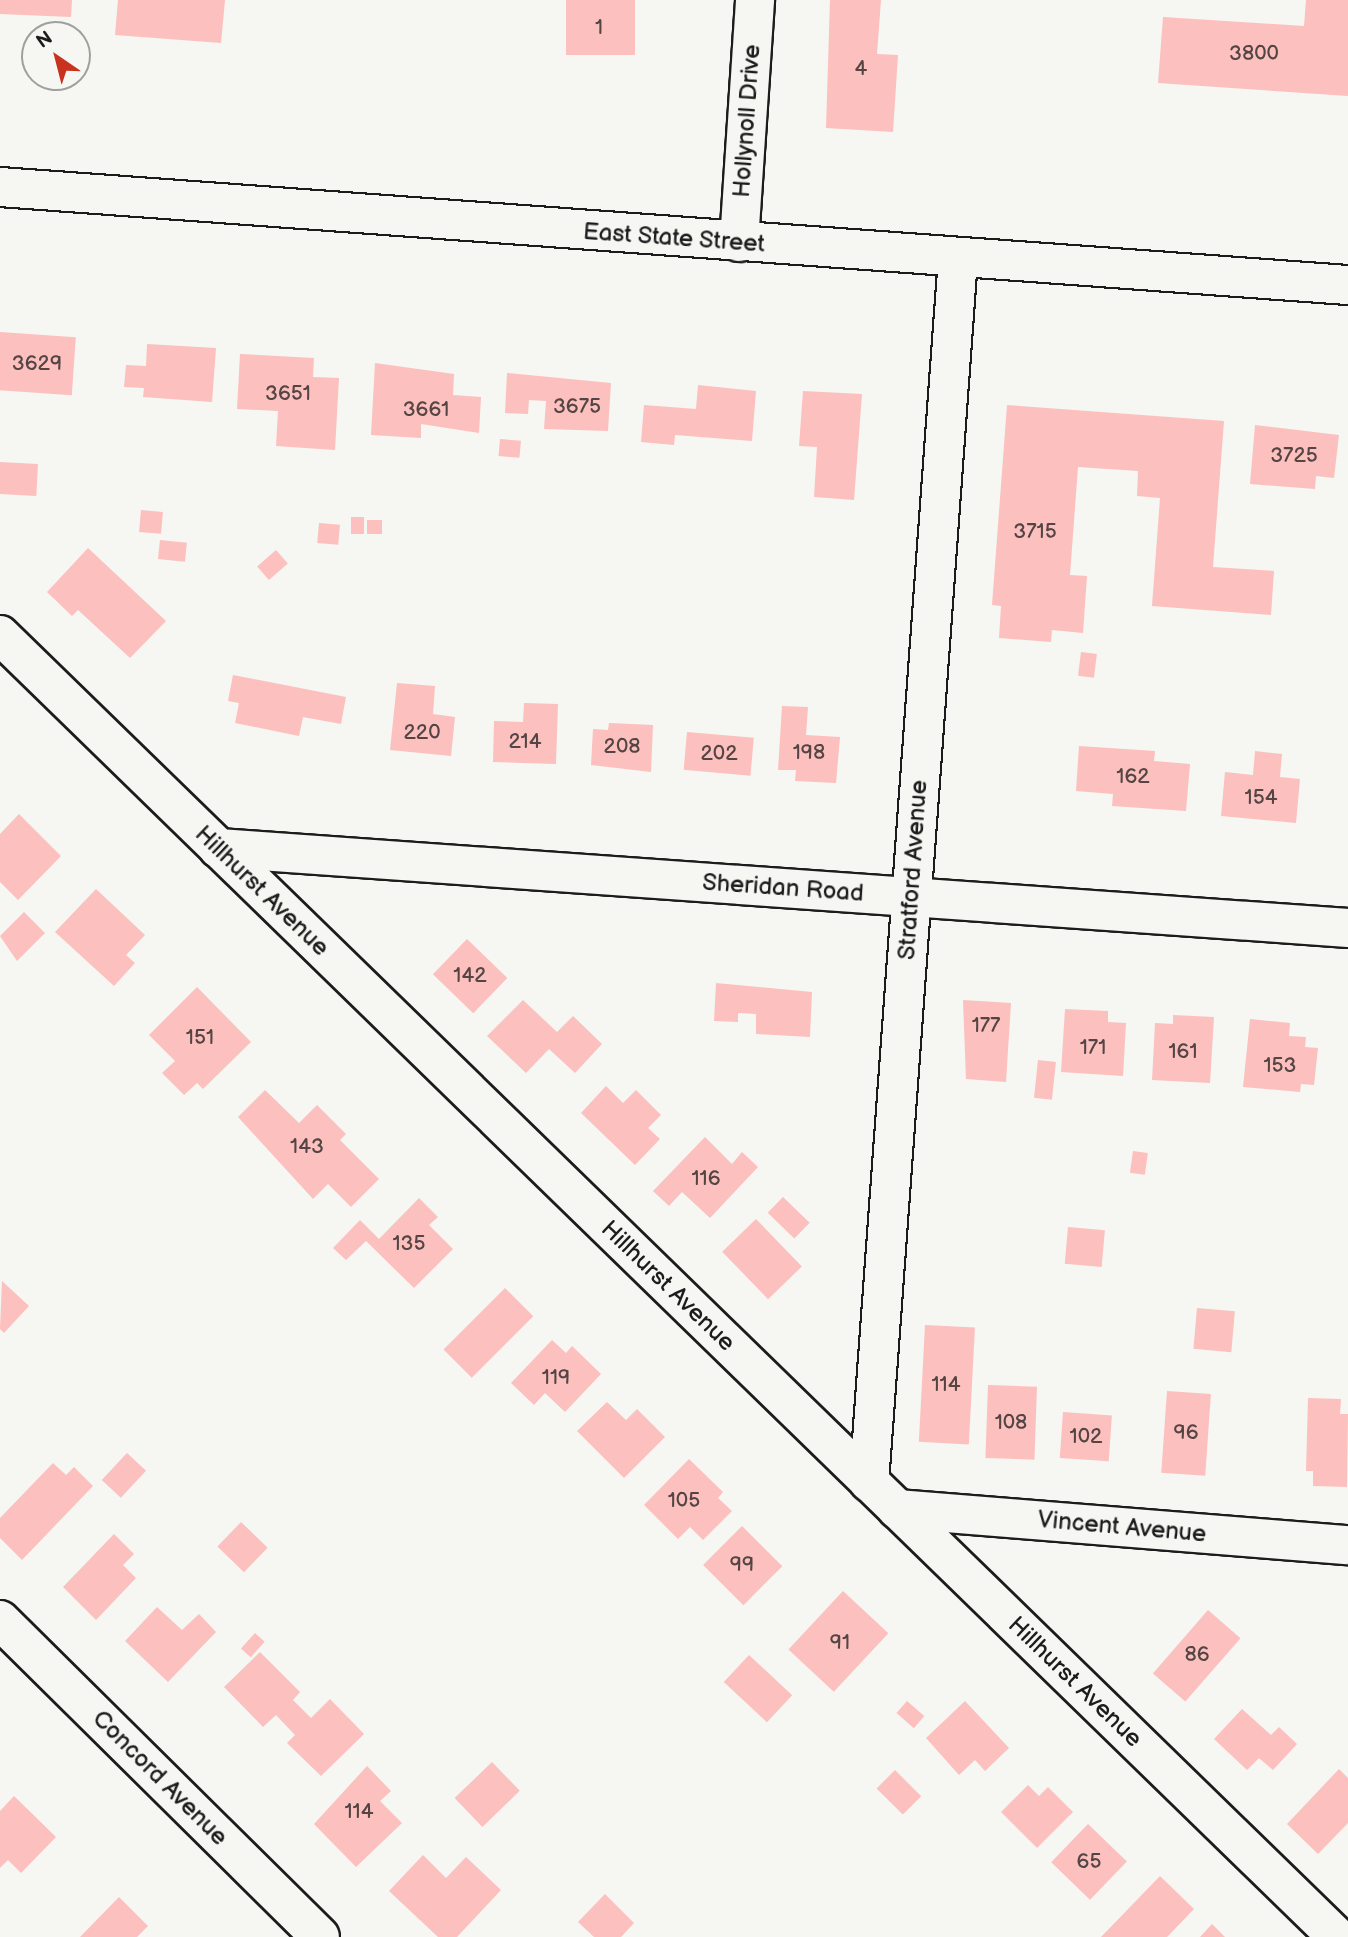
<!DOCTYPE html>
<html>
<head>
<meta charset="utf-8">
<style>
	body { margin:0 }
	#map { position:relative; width:1348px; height:1937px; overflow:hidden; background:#f6f6f2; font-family:"Balsamiq Sans",sans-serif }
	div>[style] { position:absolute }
	.building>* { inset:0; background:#fcc0be; transform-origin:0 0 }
	.roads { filter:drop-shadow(2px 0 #1c1c1c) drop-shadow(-2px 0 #1c1c1c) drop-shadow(0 2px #1c1c1c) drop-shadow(0 -2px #1c1c1c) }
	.minor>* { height:38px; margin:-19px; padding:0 19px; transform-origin:19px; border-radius:19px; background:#f6f6f2 }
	span { translate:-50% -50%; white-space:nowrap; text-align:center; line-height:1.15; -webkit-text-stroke:6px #f6f6f2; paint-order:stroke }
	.number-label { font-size:21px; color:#544544 }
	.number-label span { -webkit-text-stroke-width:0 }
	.street-label { font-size:24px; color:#1c1c1c }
	.north { position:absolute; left:21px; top:21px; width:70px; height:70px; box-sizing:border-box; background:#f6f6f2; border:2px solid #9f9f9c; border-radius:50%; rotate:325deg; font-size:19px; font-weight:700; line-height:28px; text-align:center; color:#1c1c1c }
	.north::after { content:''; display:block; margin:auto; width:24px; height:32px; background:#c8321e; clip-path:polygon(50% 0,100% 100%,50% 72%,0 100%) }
</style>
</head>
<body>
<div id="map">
	<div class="building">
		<i style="clip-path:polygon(0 0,72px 0,71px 17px,0 14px)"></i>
		<i style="clip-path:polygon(118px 0,225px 0,221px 43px,115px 35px)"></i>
		<i style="left:566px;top:0;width:69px;height:55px"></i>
		<i style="clip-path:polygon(830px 0,881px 0,877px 54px,898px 55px,893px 132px,826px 128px)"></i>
		<i style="clip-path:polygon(1306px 0,1348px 0,1348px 96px,1158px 83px,1163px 17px,1304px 26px)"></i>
		<i style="left:0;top:332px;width:76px;height:58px;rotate:4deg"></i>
		<i style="clip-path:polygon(147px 344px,216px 348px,212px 402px,143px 397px,144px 388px,124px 387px,126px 365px,146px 366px)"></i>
		<i style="clip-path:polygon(240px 354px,314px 358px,313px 377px,339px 378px,335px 450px,276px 446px,278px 411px,237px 409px)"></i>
		<i style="clip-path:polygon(375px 363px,454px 374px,453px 395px,481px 397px,479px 433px,421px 424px,421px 438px,371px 435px)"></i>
		<i style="clip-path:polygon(507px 373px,611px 383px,608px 431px,544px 429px,546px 401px,529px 400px,528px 414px,505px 413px)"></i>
		<i style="clip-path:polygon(698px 385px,756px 391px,752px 441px,675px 435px,674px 445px,641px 442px,644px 405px,696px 409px)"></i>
		<i style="clip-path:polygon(803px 391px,862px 394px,854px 500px,814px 497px,817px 447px,799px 446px)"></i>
		<i style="clip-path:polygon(1007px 405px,1224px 421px,1213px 567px,1274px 571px,1271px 615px,1152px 606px,1160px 498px,1137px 496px,1138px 471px,1078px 467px,1070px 575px,1087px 576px,1083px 633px,1052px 630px,1051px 642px,999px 638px,1001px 606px,992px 605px)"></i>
		<i style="clip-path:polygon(1255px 425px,1339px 435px,1334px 478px,1316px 476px,1315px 489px,1250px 484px)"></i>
		<i style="left:500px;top:439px;width:21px;height:17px;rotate:5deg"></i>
		<i style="left:0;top:462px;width:38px;height:32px;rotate:3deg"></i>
		<i style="left:141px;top:510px;width:22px;height:22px;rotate:5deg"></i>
		<i style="left:351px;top:517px;width:13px;height:17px"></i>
		<i style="left:367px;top:520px;width:15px;height:14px"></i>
		<i style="left:319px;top:523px;width:21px;height:20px;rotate:5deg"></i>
		<i style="left:160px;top:540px;width:27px;height:19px;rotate:6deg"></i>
		<i style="clip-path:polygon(88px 548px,166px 621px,130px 658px,78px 610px,72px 616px,47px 592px)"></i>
		<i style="left:276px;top:550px;width:18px;height:25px;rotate:49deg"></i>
		<i style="left:1081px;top:652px;width:16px;height:24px;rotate:7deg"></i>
		<i style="clip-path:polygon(233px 675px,346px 697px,341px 724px,303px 717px,299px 736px,235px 723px,239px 703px,228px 701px)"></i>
		<i style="clip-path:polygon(397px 683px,435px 686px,433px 714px,455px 717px,451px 756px,390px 750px)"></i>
		<i style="clip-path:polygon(524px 703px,558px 704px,556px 764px,493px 762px,494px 721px,523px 722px)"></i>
		<i style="clip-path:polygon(782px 706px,808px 707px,806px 735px,840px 737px,836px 783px,795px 781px,796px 770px,778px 770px)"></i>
		<i style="clip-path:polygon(609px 723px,653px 725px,651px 772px,591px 765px,593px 729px,608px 730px)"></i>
		<i style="left:687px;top:732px;width:67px;height:38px;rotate:5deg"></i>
		<i style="clip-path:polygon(1079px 746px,1155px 751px,1154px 761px,1190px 764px,1186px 811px,1112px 806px,1113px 794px,1076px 791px)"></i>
		<i style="clip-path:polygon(1255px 751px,1282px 754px,1280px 777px,1300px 779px,1296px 823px,1221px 816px,1225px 772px,1253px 775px)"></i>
		<i style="clip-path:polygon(19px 814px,61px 856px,18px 900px,0 882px,0 834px)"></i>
		<i style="clip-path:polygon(96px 889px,145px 935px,126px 955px,135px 963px,114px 986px,55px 932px)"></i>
		<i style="clip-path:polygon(24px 912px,45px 933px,17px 961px,0 936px)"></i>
		<i style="left:467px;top:939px;width:56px;height:49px;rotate:44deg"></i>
		<i style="clip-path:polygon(716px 983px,812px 992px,810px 1037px,756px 1034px,756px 1014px,738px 1013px,738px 1022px,714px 1021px)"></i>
		<i style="clip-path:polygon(197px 987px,251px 1042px,203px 1089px,197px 1083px,184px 1095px,162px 1073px,175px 1061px,149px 1035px)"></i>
		<i style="clip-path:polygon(523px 1000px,557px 1032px,573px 1016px,602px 1044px,575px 1073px,549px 1049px,526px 1073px,487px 1036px)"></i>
		<i style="clip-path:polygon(963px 1000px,1011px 1003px,1006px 1082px,966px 1079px)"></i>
		<i style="clip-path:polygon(1065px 1009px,1108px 1011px,1108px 1022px,1126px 1023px,1123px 1076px,1061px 1072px)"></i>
		<i style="clip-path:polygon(1173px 1015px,1214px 1017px,1210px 1083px,1152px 1080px,1155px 1023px,1173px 1024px)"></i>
		<i style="clip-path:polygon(1250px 1019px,1290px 1023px,1289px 1036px,1306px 1037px,1305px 1047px,1318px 1048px,1314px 1085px,1301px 1084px,1300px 1092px,1243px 1087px)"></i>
		<i style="left:1038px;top:1060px;width:18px;height:38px;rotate:6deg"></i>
		<i style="clip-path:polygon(606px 1086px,623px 1103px,636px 1090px,661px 1115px,648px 1128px,660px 1139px,635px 1165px,581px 1113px)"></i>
		<i style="clip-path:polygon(265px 1090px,299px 1123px,317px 1105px,346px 1134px,340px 1140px,379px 1179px,351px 1207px,328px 1184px,313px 1199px,238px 1117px)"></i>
		<i style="clip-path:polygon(705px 1137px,732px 1164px,742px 1152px,758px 1167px,710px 1218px,682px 1192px,669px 1206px,653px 1191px)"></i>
		<i style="left:1133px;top:1151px;width:15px;height:22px;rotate:8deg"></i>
		<i style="left:783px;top:1197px;width:37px;height:22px;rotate:44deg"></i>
		<i style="clip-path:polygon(419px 1198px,438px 1217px,429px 1225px,453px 1249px,414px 1288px,366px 1241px,346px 1260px,333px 1248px,360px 1220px,379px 1239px)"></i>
		<i style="left:756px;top:1219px;width:66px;height:47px;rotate:46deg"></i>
		<i style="left:1068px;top:1227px;width:37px;height:37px;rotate:5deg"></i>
		<i style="clip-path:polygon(2px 1281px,29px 1306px,4px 1333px,0 1329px)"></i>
		<i style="left:505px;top:1288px;width:40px;height:87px;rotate:45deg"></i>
		<i style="left:1197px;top:1308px;width:38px;height:41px;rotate:5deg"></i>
		<i style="left:925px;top:1325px;width:50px;height:117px;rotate:3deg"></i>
		<i style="clip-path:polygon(552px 1340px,566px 1353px,572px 1346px,601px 1374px,565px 1412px,545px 1393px,534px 1405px,511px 1383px)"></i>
		<i style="left:988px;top:1385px;width:49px;height:73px;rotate:2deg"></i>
		<i style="left:1167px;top:1391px;width:44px;height:82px;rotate:4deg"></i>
		<i style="clip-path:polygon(1308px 1398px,1341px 1399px,1340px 1414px,1348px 1414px,1347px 1487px,1313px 1486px,1313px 1471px,1306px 1471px)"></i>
		<i style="clip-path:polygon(607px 1402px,626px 1420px,637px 1409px,665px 1437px,624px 1478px,577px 1431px)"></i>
		<i style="left:1063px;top:1412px;width:49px;height:46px;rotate:4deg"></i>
		<i style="left:127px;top:1453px;width:26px;height:37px;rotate:43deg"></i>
		<i style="clip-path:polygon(689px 1459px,723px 1492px,718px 1498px,732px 1511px,703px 1540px,690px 1527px,678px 1539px,644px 1505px)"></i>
		<i style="clip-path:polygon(53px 1463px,66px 1475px,74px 1467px,93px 1486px,22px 1560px,0 1538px,0 1518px)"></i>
		<i style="left:241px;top:1522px;width:37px;height:34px;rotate:44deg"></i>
		<i style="left:742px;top:1526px;width:57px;height:55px;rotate:45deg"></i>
		<i style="clip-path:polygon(114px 1534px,134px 1554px,123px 1565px,136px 1578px,96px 1620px,63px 1587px)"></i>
		<i style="left:843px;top:1591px;width:62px;height:80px;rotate:43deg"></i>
		<i style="clip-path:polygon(157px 1607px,182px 1630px,199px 1614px,216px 1632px,168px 1682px,125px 1641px)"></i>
		<i style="left:1208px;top:1610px;width:43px;height:84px;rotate:41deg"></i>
		<i style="left:255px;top:1633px;width:13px;height:21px;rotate:42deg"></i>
		<i style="clip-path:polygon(260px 1652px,300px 1692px,293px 1700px,311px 1718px,330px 1699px,364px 1734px,321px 1776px,287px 1743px,295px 1735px,276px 1715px,263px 1727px,224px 1687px)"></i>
		<i style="left:749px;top:1655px;width:59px;height:37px;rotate:43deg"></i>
		<i style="left:907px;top:1701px;width:23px;height:16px;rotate:41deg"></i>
		<i style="clip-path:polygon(965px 1701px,1009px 1748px,985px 1771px,975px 1760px,959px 1775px,926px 1738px)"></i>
		<i style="clip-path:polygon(1242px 1709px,1271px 1735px,1279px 1727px,1297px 1744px,1273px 1770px,1259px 1758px,1247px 1770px,1214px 1739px)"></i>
		<i style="left:492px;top:1762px;width:40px;height:52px;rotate:46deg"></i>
		<i style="clip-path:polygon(367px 1766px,391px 1791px,380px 1801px,402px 1823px,356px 1867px,314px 1824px)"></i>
		<i style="clip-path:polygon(1339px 1769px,1348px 1778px,1348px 1823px,1318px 1854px,1287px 1824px)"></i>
		<i style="left:895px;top:1770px;width:37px;height:26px;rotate:45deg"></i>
		<i style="clip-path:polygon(1028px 1785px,1039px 1796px,1048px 1787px,1073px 1812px,1037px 1848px,1001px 1812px)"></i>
		<i style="clip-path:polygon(14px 1796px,56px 1837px,21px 1873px,8px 1860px,0 1868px,0 1811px)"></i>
		<i style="left:1088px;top:1824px;width:54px;height:53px;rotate:44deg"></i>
		<i style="clip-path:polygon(423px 1855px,446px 1878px,466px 1857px,501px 1890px,457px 1937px,438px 1937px,389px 1891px)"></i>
		<i style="clip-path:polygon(1160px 1876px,1194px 1909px,1167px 1937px,1101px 1937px)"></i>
		<i style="clip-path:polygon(605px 1894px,634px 1923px,621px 1937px,594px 1937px,578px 1922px)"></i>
		<i style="clip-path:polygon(119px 1897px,148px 1926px,137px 1937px,80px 1937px)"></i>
		<i style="clip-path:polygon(1212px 1924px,1225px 1937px,1200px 1937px)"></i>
	</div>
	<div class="roads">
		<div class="minor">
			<i style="left:0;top:187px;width:1352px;rotate:4.16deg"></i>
			<i style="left:739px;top:242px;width:243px;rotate:-86.2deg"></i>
			<i style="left:0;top:635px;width:1866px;rotate:44.24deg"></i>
			<i style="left:218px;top:848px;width:1133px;rotate:4.05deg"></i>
			<i style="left:869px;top:1482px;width:1226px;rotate:-85.84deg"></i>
			<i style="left:897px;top:1509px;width:452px;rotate:4.6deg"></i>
			<i style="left:0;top:1620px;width:450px;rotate:44.7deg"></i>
		</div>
	</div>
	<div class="number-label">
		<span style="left:599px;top:28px">1</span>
		<span style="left:1254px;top:54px">3800</span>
		<span style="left:861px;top:69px">4</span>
		<span style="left:37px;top:364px">3629</span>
		<span style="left:288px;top:394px">3651</span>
		<span style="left:577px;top:407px">3675</span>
		<span style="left:426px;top:410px">3661</span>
		<span style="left:1294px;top:456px">3725</span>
		<span style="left:1035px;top:532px">3715</span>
		<span style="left:422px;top:733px">220</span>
		<span style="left:525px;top:742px">214</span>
		<span style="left:622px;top:747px">208</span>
		<span style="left:809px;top:753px">198</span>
		<span style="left:719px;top:754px">202</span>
		<span style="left:1133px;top:777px">162</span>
		<span style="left:1261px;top:798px">154</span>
		<span style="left:470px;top:976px">142</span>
		<span style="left:986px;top:1026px">177</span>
		<span style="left:200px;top:1038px">151</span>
		<span style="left:1093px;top:1048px">171</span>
		<span style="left:1183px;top:1052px">161</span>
		<span style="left:1280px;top:1066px">153</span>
		<span style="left:307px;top:1147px">143</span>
		<span style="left:706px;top:1179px">116</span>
		<span style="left:409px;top:1244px">135</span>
		<span style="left:556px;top:1378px">119</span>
		<span style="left:946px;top:1385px">114</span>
		<span style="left:1011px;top:1423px">108</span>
		<span style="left:1186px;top:1433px">96</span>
		<span style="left:1086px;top:1437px">102</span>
		<span style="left:684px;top:1501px">105</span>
		<span style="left:742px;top:1565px">99</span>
		<span style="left:840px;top:1643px">91</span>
		<span style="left:1197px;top:1655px">86</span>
		<span style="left:359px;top:1812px">114</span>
		<span style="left:1089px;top:1862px">65</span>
	</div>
	<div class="street-label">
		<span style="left:747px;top:121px;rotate:-86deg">Hollynoll Drive</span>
		<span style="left:674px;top:238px;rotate:4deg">East State Street</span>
		<span style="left:913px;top:870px;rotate:-86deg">Stratford Avenue</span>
		<span style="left:783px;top:888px;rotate:4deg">Sheridan Road</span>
		<span style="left:262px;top:891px;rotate:44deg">Hillhurst Avenue</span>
		<span style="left:668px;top:1286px;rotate:44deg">Hillhurst Avenue</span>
		<span style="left:1122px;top:1527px;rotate:5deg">Vincent Avenue</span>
		<span style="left:1075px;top:1682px;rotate:44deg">Hillhurst Avenue</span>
		<span style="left:160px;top:1778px;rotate:45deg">Concord Avenue</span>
	</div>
	<div class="north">N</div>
</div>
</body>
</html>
